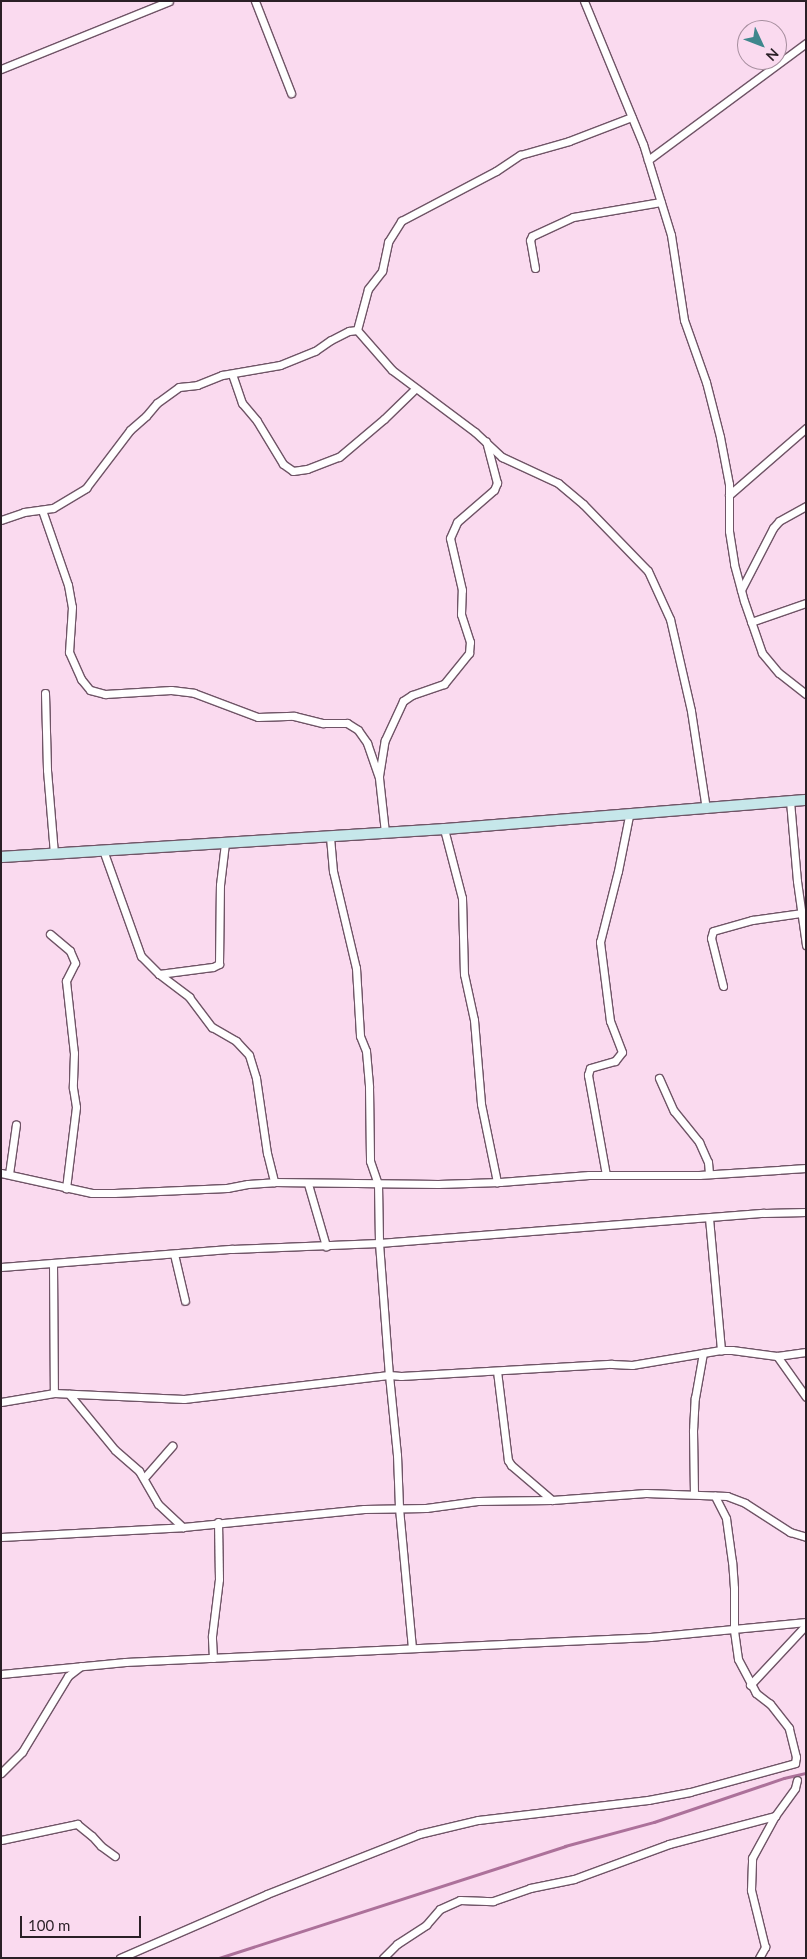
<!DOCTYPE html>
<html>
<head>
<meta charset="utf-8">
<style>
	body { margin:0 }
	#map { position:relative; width:807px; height:1959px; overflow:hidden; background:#fadaef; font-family:Lato,sans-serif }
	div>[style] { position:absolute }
	.stream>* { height:2.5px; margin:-1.25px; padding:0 1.25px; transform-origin:1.25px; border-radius:1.25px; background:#ac719a }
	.roads { filter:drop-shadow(1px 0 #6f5466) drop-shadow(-1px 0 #6f5466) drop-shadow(0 1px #6f5466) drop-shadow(0 -1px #6f5466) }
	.street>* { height:7px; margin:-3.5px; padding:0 3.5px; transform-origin:3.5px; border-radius:3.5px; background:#fff }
	.secondary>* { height:10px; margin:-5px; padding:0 5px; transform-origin:5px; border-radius:5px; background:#c6e7ea }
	span { translate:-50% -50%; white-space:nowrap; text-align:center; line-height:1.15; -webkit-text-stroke:5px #fadaef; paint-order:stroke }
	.frame { position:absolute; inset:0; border:2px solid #2a1f26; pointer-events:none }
	.north { position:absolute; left:737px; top:20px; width:50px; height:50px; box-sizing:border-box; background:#fadaef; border:1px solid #a78f9f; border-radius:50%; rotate:133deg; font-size:14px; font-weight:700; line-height:20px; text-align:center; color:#2a1f26 }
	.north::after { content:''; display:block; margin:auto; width:18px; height:22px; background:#3f878d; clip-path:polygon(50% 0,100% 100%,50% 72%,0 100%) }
	.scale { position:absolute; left:20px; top:1916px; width:121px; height:22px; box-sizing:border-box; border:2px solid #2a1f26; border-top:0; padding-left:6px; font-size:15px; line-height:18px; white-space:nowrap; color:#2a1f26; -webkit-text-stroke:4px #fadaef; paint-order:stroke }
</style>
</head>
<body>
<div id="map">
	<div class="stream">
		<i style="left:219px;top:1958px;width:364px;rotate:-17.9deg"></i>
		<i style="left:565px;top:1846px;width:92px;rotate:-15.1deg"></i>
		<i style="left:654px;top:1822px;width:137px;rotate:-18.7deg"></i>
		<i style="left:784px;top:1778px;width:23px;rotate:-13deg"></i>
	</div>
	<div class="roads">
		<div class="street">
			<i style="left:255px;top:1px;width:99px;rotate:68.6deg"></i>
			<i style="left:584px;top:1px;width:155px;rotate:67.6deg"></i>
			<i style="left:643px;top:144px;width:95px;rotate:72.9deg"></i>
			<i style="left:671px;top:235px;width:86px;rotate:81.3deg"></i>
			<i style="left:684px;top:320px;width:66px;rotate:70.5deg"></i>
			<i style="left:706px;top:382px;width:57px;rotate:75.7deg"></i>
			<i style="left:720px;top:437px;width:48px;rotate:79.2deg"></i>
			<i style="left:729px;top:484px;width:47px;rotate:90deg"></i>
			<i style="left:729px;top:531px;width:33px;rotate:81deg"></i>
			<i style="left:734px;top:564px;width:38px;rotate:75deg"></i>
			<i style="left:744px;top:601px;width:55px;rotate:70.9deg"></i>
			<i style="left:762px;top:653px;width:26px;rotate:50deg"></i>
			<i style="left:779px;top:673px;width:34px;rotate:38deg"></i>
			<i style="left:1px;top:69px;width:181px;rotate:-22deg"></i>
			<i style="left:648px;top:160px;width:197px;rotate:-36.5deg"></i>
			<i style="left:535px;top:268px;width:28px;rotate:-100deg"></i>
			<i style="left:530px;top:240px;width:4px;rotate:-63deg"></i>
			<i style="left:532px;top:236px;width:45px;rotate:-24.9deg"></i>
			<i style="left:573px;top:217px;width:89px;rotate:-9.7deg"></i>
			<i style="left:357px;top:330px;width:53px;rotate:48.8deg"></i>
			<i style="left:392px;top:370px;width:104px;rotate:36.8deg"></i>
			<i style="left:475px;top:432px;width:37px;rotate:43deg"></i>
			<i style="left:502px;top:457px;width:62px;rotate:24.9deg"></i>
			<i style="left:558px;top:483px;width:33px;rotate:40deg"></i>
			<i style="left:583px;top:504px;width:93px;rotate:45.9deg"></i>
			<i style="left:648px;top:571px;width:53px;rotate:65.4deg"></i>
			<i style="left:670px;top:619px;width:94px;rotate:77.1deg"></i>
			<i style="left:691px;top:711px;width:99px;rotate:81.3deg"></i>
			<i style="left:357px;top:330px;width:42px;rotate:-75deg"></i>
			<i style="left:368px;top:289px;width:23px;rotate:-52deg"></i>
			<i style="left:382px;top:271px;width:30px;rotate:-78deg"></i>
			<i style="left:388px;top:242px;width:25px;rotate:-58deg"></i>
			<i style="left:401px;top:221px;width:107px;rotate:-27.8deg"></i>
			<i style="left:496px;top:171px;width:29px;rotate:-34deg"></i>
			<i style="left:520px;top:155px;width:51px;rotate:-15.9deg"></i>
			<i style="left:569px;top:141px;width:67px;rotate:-20.9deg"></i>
			<i style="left:232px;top:374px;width:31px;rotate:71deg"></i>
			<i style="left:242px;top:403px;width:23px;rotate:50deg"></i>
			<i style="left:257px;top:421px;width:50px;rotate:58.8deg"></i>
			<i style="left:283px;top:464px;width:12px;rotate:35deg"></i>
			<i style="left:293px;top:471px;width:14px;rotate:-8deg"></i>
			<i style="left:307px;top:469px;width:34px;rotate:-21deg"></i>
			<i style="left:339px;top:457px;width:59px;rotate:-40.2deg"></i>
			<i style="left:384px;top:419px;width:43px;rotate:-44.1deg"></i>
			<i style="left:729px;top:495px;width:102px;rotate:-41deg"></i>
			<i style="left:42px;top:510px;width:79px;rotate:70.9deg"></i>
			<i style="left:68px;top:585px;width:22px;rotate:80deg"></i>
			<i style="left:72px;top:607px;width:45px;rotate:93.8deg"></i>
			<i style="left:69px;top:652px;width:30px;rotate:66deg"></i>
			<i style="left:81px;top:679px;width:14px;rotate:51deg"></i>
			<i style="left:90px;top:690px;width:16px;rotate:15deg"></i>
			<i style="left:105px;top:694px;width:66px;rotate:-3.5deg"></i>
			<i style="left:171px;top:690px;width:23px;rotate:7deg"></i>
			<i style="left:194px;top:693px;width:68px;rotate:20.6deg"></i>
			<i style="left:258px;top:717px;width:36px;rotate:-2deg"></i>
			<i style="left:294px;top:716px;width:30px;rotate:14deg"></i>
			<i style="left:323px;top:723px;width:24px"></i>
			<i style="left:347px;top:723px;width:13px;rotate:32deg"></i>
			<i style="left:358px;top:730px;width:16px;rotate:55deg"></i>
			<i style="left:367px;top:743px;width:37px;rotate:71deg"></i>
			<i style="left:379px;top:778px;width:54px;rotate:83.7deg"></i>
			<i style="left:1px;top:520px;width:24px;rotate:-19deg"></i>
			<i style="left:24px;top:512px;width:29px;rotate:-8deg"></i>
			<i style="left:53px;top:508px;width:39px;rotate:-31deg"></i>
			<i style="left:86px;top:488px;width:73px;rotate:-52.8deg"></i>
			<i style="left:130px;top:430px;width:21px;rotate:-41deg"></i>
			<i style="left:146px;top:416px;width:17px;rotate:-50deg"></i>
			<i style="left:157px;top:403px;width:27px;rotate:-36deg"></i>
			<i style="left:179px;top:387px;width:18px;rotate:-6deg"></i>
			<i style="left:197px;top:385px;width:27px;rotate:-22deg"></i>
			<i style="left:222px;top:375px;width:59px;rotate:-9.8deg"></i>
			<i style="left:280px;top:365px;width:38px;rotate:-22deg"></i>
			<i style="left:315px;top:351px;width:19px;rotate:-35deg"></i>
			<i style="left:331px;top:340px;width:20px;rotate:-27deg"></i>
			<i style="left:349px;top:331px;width:8px;rotate:-7deg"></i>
			<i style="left:741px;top:590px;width:70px;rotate:-62.7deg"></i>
			<i style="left:773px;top:528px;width:9px;rotate:-49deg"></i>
			<i style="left:779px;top:521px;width:31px;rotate:-29deg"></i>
			<i style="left:751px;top:622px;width:58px;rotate:-19.1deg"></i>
			<i style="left:45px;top:693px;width:77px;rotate:88.5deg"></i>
			<i style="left:47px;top:770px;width:83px;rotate:85.2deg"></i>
			<i style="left:379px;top:776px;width:36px;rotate:-81deg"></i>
			<i style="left:385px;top:740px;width:43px;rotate:-65.2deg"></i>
			<i style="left:403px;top:701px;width:11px;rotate:-34deg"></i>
			<i style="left:412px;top:695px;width:34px;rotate:-19deg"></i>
			<i style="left:444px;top:684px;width:40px;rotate:-51deg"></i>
			<i style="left:469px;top:653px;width:11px;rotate:-85deg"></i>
			<i style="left:470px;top:642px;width:29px;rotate:-108deg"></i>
			<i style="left:461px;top:614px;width:24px;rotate:-88deg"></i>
			<i style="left:462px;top:590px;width:53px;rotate:-103deg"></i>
			<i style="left:450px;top:538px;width:17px;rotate:-66deg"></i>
			<i style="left:457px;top:522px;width:49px;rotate:-40.9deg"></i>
			<i style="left:494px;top:490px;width:8px;rotate:-67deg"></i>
			<i style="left:497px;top:483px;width:43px;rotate:-104.7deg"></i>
			<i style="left:790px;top:801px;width:80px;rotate:85deg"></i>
			<i style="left:797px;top:881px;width:65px;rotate:82deg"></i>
			<i style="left:444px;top:829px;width:71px;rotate:75.4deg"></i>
			<i style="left:462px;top:898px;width:76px;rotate:88.5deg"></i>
			<i style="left:464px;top:974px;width:47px;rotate:77.7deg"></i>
			<i style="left:474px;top:1020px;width:84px;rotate:85.2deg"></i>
			<i style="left:481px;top:1104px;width:80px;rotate:78.4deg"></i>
			<i style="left:330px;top:837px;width:34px;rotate:85deg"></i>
			<i style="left:333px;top:871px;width:100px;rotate:76.7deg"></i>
			<i style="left:356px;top:968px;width:68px;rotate:86.6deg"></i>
			<i style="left:360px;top:1036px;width:16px;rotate:68deg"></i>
			<i style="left:366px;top:1051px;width:36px;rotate:85deg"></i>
			<i style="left:369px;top:1087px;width:74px;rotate:89.2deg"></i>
			<i style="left:370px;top:1161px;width:24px;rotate:71deg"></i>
			<i style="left:378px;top:1184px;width:59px;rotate:89deg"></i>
			<i style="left:379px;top:1243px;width:132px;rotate:85.7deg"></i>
			<i style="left:389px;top:1375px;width:12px;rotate:5deg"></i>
			<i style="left:401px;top:1376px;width:211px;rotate:-3.3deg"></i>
			<i style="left:612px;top:1364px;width:20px;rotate:3deg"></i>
			<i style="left:632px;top:1365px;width:90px;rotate:-9.6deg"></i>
			<i style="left:721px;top:1350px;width:11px"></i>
			<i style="left:732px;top:1350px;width:45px;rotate:7.6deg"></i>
			<i style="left:777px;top:1356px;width:50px;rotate:54.7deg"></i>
			<i style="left:103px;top:850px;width:113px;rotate:70.3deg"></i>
			<i style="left:141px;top:956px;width:25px;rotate:45deg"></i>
			<i style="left:159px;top:974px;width:38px;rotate:37deg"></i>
			<i style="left:189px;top:997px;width:38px;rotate:53deg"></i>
			<i style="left:212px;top:1027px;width:28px;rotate:30deg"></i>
			<i style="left:236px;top:1041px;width:19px;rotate:47deg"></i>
			<i style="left:249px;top:1055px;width:24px;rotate:73deg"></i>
			<i style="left:256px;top:1078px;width:76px;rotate:81.7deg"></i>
			<i style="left:267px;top:1153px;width:30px;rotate:76deg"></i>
			<i style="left:50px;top:934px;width:26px;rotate:40deg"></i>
			<i style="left:70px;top:951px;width:13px;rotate:67deg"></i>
			<i style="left:75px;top:963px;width:20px;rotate:117deg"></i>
			<i style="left:66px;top:981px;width:72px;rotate:83.7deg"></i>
			<i style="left:74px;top:1053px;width:35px;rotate:92deg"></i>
			<i style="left:73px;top:1088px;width:19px;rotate:81deg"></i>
			<i style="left:76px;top:1107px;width:82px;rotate:97deg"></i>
			<i style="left:159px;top:974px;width:54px;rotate:-7.4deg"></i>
			<i style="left:213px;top:967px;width:7px;rotate:-27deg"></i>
			<i style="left:219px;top:964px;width:79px;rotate:-89.3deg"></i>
			<i style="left:220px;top:885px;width:42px;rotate:-83.2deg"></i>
			<i style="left:723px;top:986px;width:49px;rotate:-104deg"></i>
			<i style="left:711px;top:938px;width:7px;rotate:-74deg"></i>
			<i style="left:713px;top:931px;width:41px;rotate:-15.8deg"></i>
			<i style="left:752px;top:920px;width:49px;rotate:-8.1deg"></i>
			<i style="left:659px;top:1078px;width:36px;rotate:66deg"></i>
			<i style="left:674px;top:1111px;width:40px;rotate:51deg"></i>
			<i style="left:699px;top:1142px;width:22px;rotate:66deg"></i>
			<i style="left:708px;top:1162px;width:12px;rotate:85deg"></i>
			<i style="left:1px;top:1173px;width:93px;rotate:12.4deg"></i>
			<i style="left:92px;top:1193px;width:22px"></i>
			<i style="left:114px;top:1193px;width:113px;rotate:-2.5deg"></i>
			<i style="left:227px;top:1188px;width:21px;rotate:-11deg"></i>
			<i style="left:248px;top:1184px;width:26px;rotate:-4deg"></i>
			<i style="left:274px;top:1182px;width:164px;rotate:0.7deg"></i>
			<i style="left:438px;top:1184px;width:62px;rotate:-1.8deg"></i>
			<i style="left:500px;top:1182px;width:89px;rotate:-4.5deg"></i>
			<i style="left:589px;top:1175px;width:110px"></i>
			<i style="left:699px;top:1175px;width:107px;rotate:-3.7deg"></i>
			<i style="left:9px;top:1174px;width:50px;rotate:-82deg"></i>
			<i style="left:606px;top:1175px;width:102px;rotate:-100.2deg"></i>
			<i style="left:588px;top:1075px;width:7px;rotate:-74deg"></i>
			<i style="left:590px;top:1068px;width:26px;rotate:-16deg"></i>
			<i style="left:615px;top:1061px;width:11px;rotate:-52deg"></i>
			<i style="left:622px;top:1052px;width:33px;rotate:-111deg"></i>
			<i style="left:610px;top:1021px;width:80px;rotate:-97.2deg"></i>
			<i style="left:600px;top:942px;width:73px;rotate:-75.8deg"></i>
			<i style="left:618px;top:871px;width:56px;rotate:-78.7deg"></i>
			<i style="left:308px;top:1184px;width:65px;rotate:73.8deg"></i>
			<i style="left:709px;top:1218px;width:133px;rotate:84.8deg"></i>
			<i style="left:174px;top:1254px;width:48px;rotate:76.8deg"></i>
			<i style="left:53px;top:1263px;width:130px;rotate:89.6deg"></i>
			<i style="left:1px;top:1267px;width:232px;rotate:-4.5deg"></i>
			<i style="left:232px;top:1249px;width:147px;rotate:-2.3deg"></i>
			<i style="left:379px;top:1243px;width:386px;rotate:-4.5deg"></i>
			<i style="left:764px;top:1213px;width:42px;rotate:-1.4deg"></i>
			<i style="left:777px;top:1356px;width:29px;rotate:-8deg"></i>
			<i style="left:497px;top:1371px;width:90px;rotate:83deg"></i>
			<i style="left:508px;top:1460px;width:6px;rotate:59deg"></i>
			<i style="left:511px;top:1465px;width:54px;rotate:40.5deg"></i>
			<i style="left:69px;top:1394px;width:72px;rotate:50.6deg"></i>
			<i style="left:115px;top:1450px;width:32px;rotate:41deg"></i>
			<i style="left:139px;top:1471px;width:38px;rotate:60deg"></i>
			<i style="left:158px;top:1504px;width:34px;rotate:43deg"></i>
			<i style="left:1px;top:1402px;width:54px;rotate:-9.6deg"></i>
			<i style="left:54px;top:1393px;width:130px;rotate:2.6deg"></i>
			<i style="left:184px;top:1399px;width:206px;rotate:-6.7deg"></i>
			<i style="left:389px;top:1375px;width:80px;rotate:84.3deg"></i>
			<i style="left:397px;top:1455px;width:53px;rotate:87.8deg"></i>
			<i style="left:399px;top:1508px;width:140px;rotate:84.7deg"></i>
			<i style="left:144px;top:1478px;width:43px;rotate:-48.8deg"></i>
			<i style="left:694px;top:1494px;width:63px;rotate:-90.9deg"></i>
			<i style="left:693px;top:1431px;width:33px;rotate:-87deg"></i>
			<i style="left:695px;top:1398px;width:46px;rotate:-79.9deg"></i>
			<i style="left:1px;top:1537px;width:182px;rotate:-3.1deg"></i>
			<i style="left:183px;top:1527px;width:182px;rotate:-5.7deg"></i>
			<i style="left:364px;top:1509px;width:62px;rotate:-0.9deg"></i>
			<i style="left:426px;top:1508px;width:52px;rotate:-7.7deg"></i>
			<i style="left:478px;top:1501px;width:74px;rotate:-0.8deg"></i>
			<i style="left:552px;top:1500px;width:94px;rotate:-4.3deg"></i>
			<i style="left:646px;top:1493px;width:81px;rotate:2.1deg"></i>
			<i style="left:727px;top:1496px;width:19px;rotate:21deg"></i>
			<i style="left:745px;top:1503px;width:54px;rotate:32.8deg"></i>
			<i style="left:790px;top:1532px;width:17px;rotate:17deg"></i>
			<i style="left:213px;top:1658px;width:22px;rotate:-93deg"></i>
			<i style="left:212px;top:1636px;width:57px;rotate:-83deg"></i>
			<i style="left:219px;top:1579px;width:57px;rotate:-91deg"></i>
			<i style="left:1px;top:1674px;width:125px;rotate:-5.5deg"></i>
			<i style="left:125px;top:1662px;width:526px;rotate:-2.73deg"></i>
			<i style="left:650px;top:1637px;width:157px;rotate:-5.5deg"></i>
			<i style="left:750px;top:1685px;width:82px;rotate:-47deg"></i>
			<i style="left:1px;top:1773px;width:30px;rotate:-45deg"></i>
			<i style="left:22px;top:1752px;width:89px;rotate:-58.8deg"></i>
			<i style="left:68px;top:1676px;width:16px;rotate:-38deg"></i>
			<i style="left:1px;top:1840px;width:78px;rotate:-11.9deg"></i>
			<i style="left:77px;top:1824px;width:19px;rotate:39deg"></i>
			<i style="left:92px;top:1836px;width:13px;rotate:48deg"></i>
			<i style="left:101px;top:1846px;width:17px;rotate:36deg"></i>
			<i style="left:120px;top:1958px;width:160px;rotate:-23.5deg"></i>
			<i style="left:267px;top:1894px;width:163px;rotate:-21.5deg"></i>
			<i style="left:419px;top:1834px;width:61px;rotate:-13.3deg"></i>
			<i style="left:478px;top:1820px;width:171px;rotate:-6.7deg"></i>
			<i style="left:648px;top:1800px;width:43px;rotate:-10.8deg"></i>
			<i style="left:690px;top:1792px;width:109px;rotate:-15.4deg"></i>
			<i style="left:795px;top:1763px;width:6px;rotate:-81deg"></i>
			<i style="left:796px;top:1757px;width:30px;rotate:-104deg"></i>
			<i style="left:789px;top:1728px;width:31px;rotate:-128deg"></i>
			<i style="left:770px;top:1704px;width:18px;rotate:-142deg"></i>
			<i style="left:756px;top:1693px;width:38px;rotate:-118deg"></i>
			<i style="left:738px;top:1659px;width:30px;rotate:-98deg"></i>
			<i style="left:734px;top:1629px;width:41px;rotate:-90deg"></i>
			<i style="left:734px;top:1588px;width:26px;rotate:-94deg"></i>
			<i style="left:732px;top:1562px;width:44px;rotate:-97.8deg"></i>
			<i style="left:726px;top:1518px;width:25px;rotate:-117deg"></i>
			<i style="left:383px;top:1958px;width:20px;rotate:-45deg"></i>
			<i style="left:397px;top:1944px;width:35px;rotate:-33deg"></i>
			<i style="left:426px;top:1925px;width:21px;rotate:-49deg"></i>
			<i style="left:440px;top:1909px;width:22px;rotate:-24deg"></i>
			<i style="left:460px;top:1900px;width:33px;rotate:2deg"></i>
			<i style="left:493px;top:1901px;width:39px;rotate:-19deg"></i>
			<i style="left:530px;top:1888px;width:45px;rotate:-11.6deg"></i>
			<i style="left:574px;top:1879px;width:101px;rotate:-20.2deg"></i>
			<i style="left:669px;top:1844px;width:110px;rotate:-14.8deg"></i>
			<i style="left:759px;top:1958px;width:13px;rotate:-61deg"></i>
			<i style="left:765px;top:1947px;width:59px;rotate:-103.8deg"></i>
			<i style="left:751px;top:1890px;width:32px;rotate:-88deg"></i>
			<i style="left:752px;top:1858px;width:48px;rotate:-61.3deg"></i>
			<i style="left:775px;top:1816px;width:34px;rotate:-54deg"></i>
			<i style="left:795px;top:1788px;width:8px;rotate:-76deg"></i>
		</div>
		<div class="secondary">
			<i style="left:1px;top:857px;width:444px;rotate:-3.6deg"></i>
			<i style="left:444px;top:829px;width:363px;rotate:-4.6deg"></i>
		</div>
	</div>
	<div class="frame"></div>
	<div class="north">N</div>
	<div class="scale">100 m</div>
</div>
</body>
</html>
